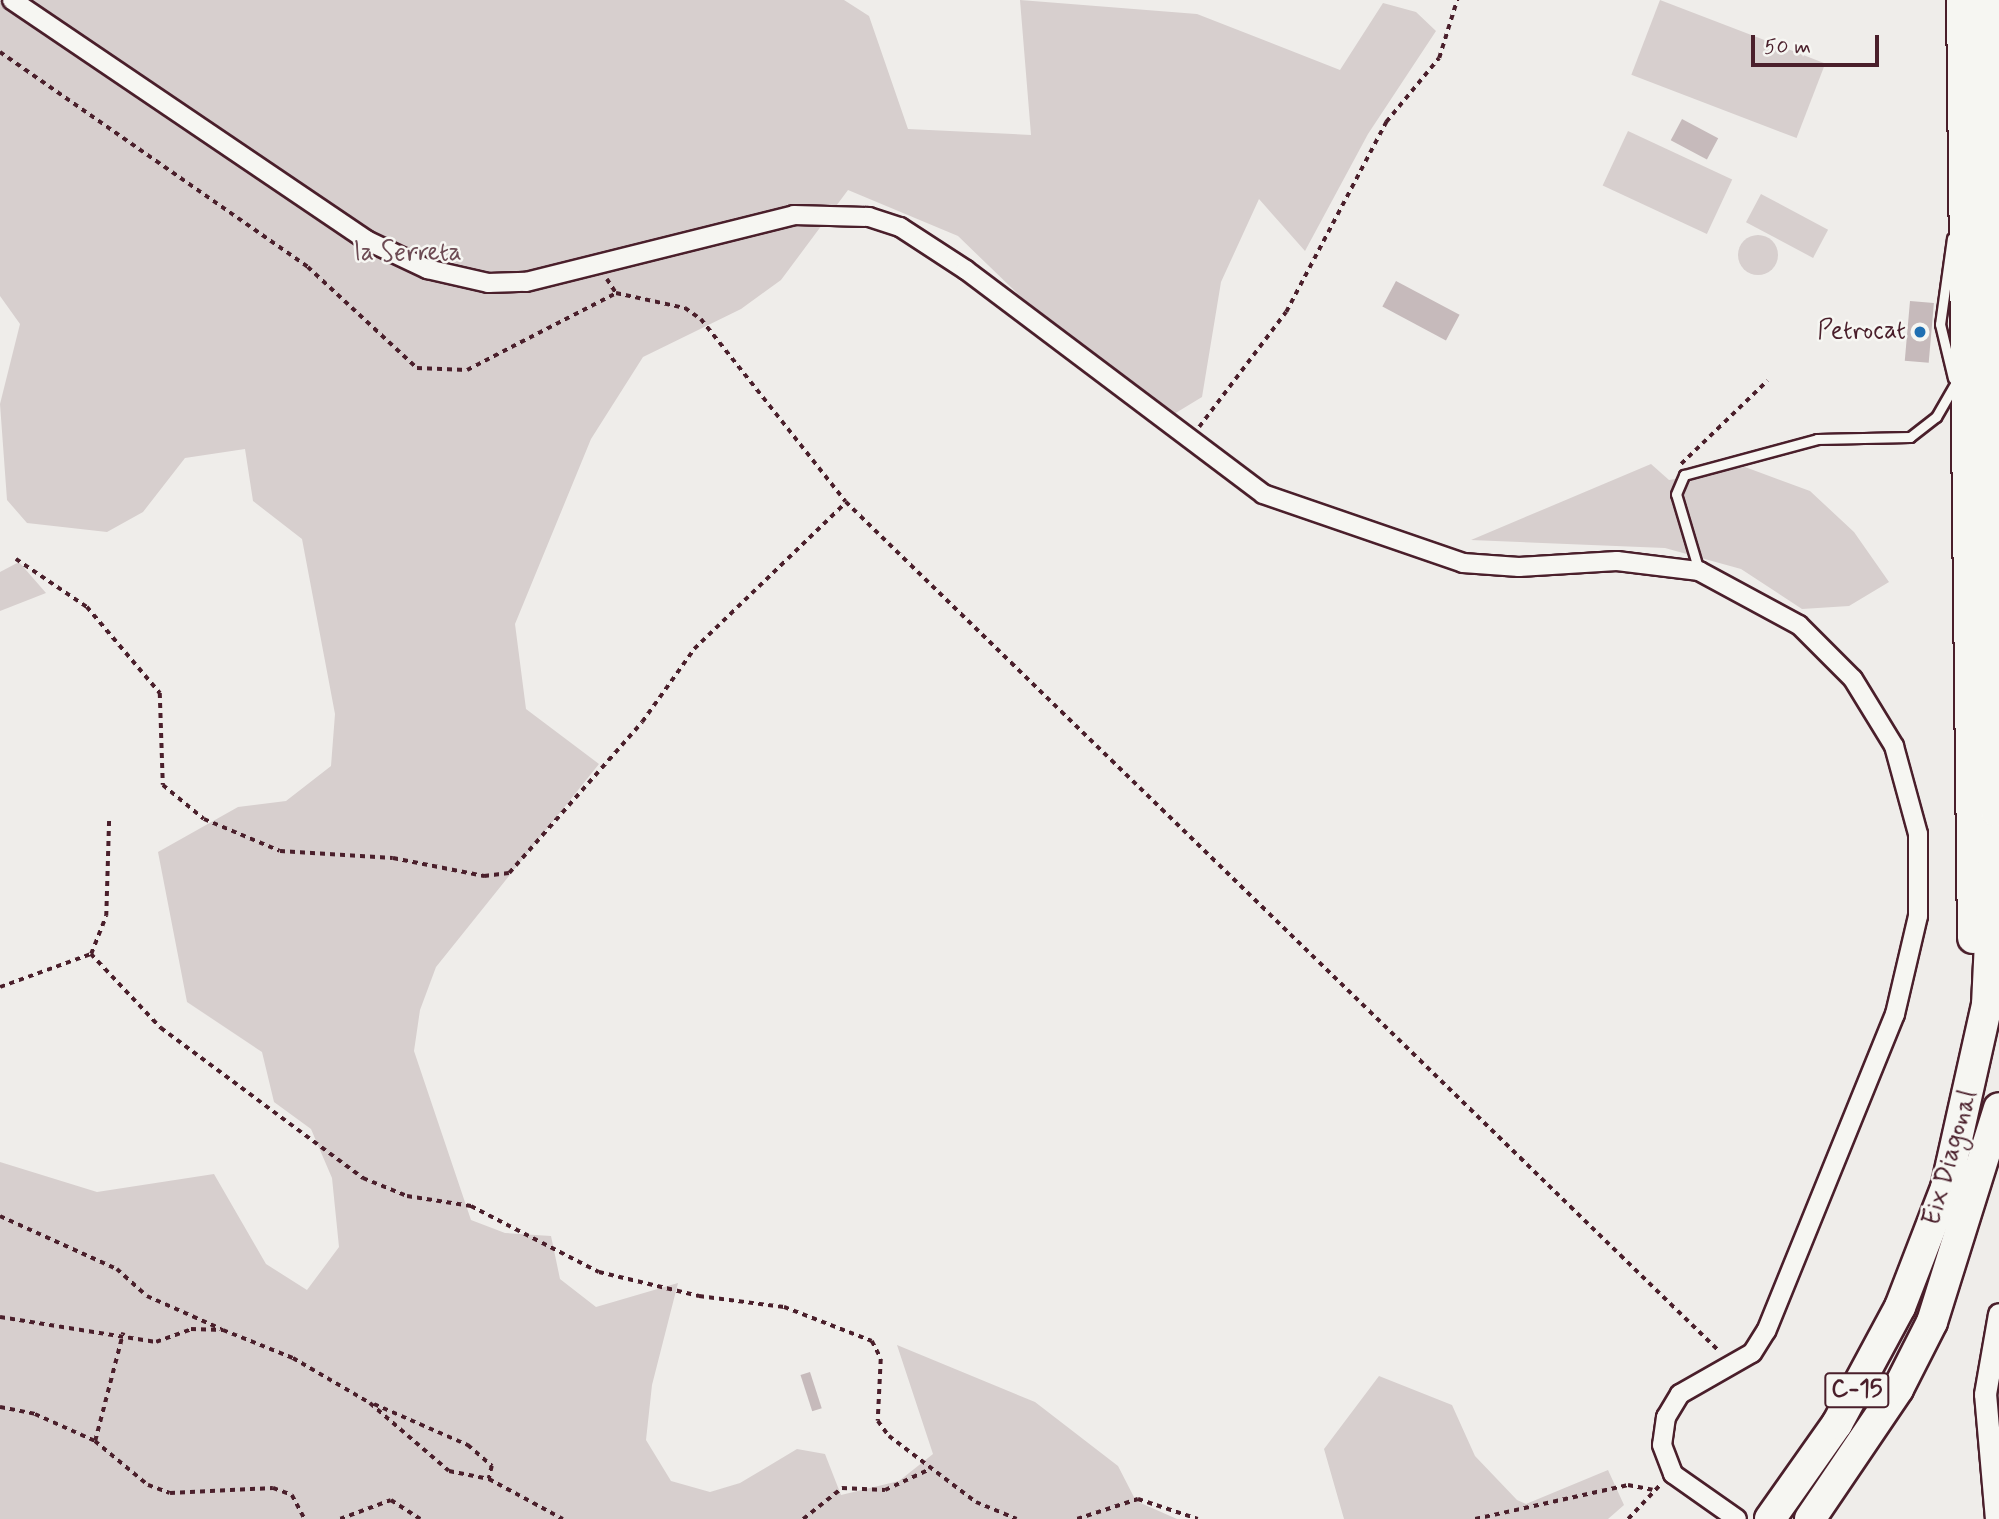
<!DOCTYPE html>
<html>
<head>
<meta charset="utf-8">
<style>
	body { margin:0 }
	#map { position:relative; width:1999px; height:1519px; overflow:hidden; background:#efedea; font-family:Mynerve,sans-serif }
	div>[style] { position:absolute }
	.green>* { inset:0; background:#d7cfce; transform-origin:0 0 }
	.round { border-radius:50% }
	.building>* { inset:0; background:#c6babb; transform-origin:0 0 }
	.path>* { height:3.5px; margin-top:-1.75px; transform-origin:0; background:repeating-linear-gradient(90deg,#4a1f2b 0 5px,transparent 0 10px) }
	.roads { filter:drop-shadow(2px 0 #4a1f2b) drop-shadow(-2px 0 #4a1f2b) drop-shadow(0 2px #4a1f2b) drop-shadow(0 -2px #4a1f2b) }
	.service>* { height:9px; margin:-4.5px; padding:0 4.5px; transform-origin:4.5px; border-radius:4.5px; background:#f6f6f2 }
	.minor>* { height:18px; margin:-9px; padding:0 9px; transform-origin:9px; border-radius:9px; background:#f6f6f2 }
	.tertiary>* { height:21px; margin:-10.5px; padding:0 10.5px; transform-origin:10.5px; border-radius:10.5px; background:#f6f6f2 }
	.motorway>* { height:30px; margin:-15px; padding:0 15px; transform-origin:15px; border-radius:15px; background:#f6f6f2 }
	.dots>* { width:19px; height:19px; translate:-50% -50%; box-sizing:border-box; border:4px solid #f6f6f2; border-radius:50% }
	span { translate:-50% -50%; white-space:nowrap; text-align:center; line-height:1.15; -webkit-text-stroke:5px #f6f6f2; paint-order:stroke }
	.shield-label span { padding:2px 5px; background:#f6f6f2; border:2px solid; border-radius:5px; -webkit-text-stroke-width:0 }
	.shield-label { font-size:24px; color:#4a1f2b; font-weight:700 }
	.park-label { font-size:26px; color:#6d4b54 }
	.poi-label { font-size:26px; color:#4a1f2b }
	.right { translate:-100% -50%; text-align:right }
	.street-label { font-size:26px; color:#4a1f2b }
	.scale { position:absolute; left:1751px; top:35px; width:128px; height:32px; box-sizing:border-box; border:4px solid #4a1f2b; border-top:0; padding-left:9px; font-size:21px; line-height:24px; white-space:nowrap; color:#4a1f2b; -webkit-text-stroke:5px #f6f6f2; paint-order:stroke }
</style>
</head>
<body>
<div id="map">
	<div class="green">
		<i style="clip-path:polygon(0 0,844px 0,869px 16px,908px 129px,1031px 135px,1020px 0,1197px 14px,1340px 70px,1383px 3px,1416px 12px,1436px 31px,1368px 134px,1305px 251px,1259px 199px,1221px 282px,1202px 397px,1174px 414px,1020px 296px,958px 236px,848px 190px,781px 280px,741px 309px,643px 357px,591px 439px,515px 624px,526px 709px,599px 764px,436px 967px,420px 1010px,414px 1051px,471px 1220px,505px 1233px,551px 1236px,560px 1279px,596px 1307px,678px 1283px,652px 1385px,646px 1440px,671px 1481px,710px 1492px,740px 1483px,797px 1449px,825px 1454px,841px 1495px,899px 1481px,933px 1454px,897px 1345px,1035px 1402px,1118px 1466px,1136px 1501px,1177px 1519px,0 1519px,0 1162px,97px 1192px,214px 1174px,266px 1264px,307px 1290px,339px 1247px,332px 1178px,311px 1129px,274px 1102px,262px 1052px,187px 1002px,158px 852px,238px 807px,286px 801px,331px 766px,335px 714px,302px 539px,253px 501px,245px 449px,185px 458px,143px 512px,107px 532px,27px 523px,7px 500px,0 404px,20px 324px,0 296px)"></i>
		<i style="left:1660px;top:0;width:177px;height:80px;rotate:21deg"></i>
		<i style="left:1628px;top:131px;width:115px;height:60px;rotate:25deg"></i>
		<i style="left:1761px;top:194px;width:76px;height:32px;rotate:28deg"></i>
		<i class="round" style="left:1738px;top:235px;width:40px;height:40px"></i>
		<i style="clip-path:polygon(1651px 464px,1669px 480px,1745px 467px,1810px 491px,1854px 532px,1889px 582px,1849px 606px,1802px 609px,1741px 569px,1665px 548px,1471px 540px)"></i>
		<i style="clip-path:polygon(19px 562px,46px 593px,0 611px,0 572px)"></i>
		<i style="clip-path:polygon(1379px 1376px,1452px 1405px,1475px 1456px,1517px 1500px,1526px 1504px,1608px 1470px,1624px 1505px,1608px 1519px,1344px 1519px,1324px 1449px)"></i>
	</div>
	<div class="building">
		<i style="left:1682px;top:119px;width:41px;height:24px;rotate:28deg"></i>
		<i style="left:1396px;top:281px;width:72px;height:29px;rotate:28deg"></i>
		<i style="left:1910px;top:301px;width:24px;height:60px;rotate:5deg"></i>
		<i style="left:810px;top:1372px;width:38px;height:10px;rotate:72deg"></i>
	</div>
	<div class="path">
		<i style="left:0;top:52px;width:376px;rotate:34.9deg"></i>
		<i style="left:308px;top:267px;width:149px;rotate:42.8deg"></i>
		<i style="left:417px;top:368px;width:50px;rotate:2.3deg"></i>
		<i style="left:467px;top:370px;width:168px;rotate:-27.3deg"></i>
		<i style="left:607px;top:279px;width:17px;rotate:57deg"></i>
		<i style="left:616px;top:293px;width:71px;rotate:12.3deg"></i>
		<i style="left:685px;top:308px;width:19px;rotate:35deg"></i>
		<i style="left:701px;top:319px;width:233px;rotate:51.6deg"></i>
		<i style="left:846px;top:502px;width:1219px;rotate:44.2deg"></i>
		<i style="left:1199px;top:427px;width:144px;rotate:-52.9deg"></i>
		<i style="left:1286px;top:312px;width:215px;rotate:-62.2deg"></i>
		<i style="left:1386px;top:122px;width:83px;rotate:-50.4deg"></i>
		<i style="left:1439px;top:58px;width:61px;rotate:-72.8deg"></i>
		<i style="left:1681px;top:464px;width:120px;rotate:-44deg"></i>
		<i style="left:16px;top:559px;width:86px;rotate:34.1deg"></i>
		<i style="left:87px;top:607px;width:113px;rotate:49.7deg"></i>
		<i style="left:160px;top:693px;width:92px;rotate:88.1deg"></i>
		<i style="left:163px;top:785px;width:53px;rotate:39.7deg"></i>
		<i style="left:204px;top:819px;width:82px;rotate:22.8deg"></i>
		<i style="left:280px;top:851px;width:113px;rotate:3.5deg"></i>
		<i style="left:393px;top:858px;width:93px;rotate:11.2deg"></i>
		<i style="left:484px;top:876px;width:25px;rotate:-7deg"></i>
		<i style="left:509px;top:873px;width:201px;rotate:-48.6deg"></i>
		<i style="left:642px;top:722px;width:90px;rotate:-54.5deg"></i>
		<i style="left:694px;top:649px;width:211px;rotate:-44deg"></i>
		<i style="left:91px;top:954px;width:41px;rotate:-68.5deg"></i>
		<i style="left:106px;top:916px;width:99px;rotate:-88.3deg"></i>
		<i style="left:0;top:987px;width:97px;rotate:-19.9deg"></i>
		<i style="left:91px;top:954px;width:102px;rotate:46.6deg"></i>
		<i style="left:161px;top:1028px;width:252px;rotate:36.6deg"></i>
		<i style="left:363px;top:1178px;width:48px;rotate:22.2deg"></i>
		<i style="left:407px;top:1196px;width:65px;rotate:8.9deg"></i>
		<i style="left:471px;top:1206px;width:144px;rotate:27.3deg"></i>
		<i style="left:599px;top:1272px;width:103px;rotate:13.5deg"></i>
		<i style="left:699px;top:1296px;width:86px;rotate:7.4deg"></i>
		<i style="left:784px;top:1307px;width:94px;rotate:21.1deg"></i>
		<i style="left:872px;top:1341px;width:20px;rotate:63deg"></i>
		<i style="left:881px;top:1359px;width:62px;rotate:92.8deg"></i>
		<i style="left:878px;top:1421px;width:19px;rotate:54deg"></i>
		<i style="left:889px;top:1436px;width:109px;rotate:37.2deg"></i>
		<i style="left:976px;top:1502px;width:44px;rotate:22.5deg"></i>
		<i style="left:0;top:1216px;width:128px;rotate:24.4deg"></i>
		<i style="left:117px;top:1269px;width:40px;rotate:42deg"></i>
		<i style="left:147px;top:1296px;width:81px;rotate:24deg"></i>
		<i style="left:0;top:1317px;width:158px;rotate:9.1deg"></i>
		<i style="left:156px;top:1342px;width:37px;rotate:-20deg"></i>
		<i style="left:191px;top:1329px;width:32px;rotate:2deg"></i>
		<i style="left:223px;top:1330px;width:75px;rotate:21.8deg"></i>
		<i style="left:293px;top:1358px;width:89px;rotate:30.3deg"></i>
		<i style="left:370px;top:1403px;width:104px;rotate:40.7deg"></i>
		<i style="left:449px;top:1471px;width:41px;rotate:11.3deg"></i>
		<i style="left:489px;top:1479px;width:84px;rotate:28.4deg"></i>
		<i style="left:374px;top:1404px;width:103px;rotate:23.6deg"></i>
		<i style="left:468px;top:1445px;width:32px;rotate:41deg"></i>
		<i style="left:492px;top:1466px;width:13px;rotate:103deg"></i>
		<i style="left:0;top:1407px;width:36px;rotate:11deg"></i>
		<i style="left:35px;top:1414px;width:66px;rotate:24.2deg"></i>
		<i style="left:95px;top:1441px;width:69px;rotate:39.7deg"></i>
		<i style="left:148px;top:1485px;width:23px;rotate:20deg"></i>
		<i style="left:170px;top:1493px;width:103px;rotate:-2.8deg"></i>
		<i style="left:273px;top:1488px;width:20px;rotate:20deg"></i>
		<i style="left:292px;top:1495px;width:27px;rotate:62deg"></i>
		<i style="left:95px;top:1441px;width:112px;rotate:-75.5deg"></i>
		<i style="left:340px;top:1519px;width:54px;rotate:-20.4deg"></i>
		<i style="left:391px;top:1500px;width:35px;rotate:33deg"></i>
		<i style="left:803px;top:1519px;width:50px;rotate:-38.5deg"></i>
		<i style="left:842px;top:1488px;width:43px;rotate:2.7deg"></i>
		<i style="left:885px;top:1490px;width:50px;rotate:-25deg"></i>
		<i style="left:1077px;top:1519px;width:64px;rotate:-18.2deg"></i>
		<i style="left:1138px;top:1499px;width:63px;rotate:18.4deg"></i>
		<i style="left:1475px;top:1519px;width:157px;rotate:-12.5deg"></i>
		<i style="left:1628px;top:1485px;width:25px;rotate:11deg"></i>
		<i style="left:1628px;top:1519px;width:47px;rotate:-46.7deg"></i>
	</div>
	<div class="roads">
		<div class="service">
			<i style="left:1952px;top:238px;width:87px;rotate:97.9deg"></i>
			<i style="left:1940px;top:324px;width:56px;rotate:76.5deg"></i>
			<i style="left:1699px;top:571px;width:80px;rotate:-106.6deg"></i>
			<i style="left:1676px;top:494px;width:21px;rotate:-67deg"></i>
			<i style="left:1684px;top:475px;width:138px;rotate:-15.1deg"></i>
			<i style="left:1817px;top:439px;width:93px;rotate:-1.2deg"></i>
			<i style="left:1910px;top:437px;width:33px;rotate:-38deg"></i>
			<i style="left:1936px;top:417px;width:36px;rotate:-60deg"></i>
		</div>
		<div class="minor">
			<i style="left:12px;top:0;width:428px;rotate:34.1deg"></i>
			<i style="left:366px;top:240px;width:68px;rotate:25.4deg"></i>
			<i style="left:427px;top:269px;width:63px;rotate:12.9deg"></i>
			<i style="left:488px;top:283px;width:38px;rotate:-2deg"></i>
			<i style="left:526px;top:282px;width:276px;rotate:-14deg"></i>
			<i style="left:794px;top:215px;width:75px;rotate:1.5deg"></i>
			<i style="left:869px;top:217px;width:33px;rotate:18deg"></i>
			<i style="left:900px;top:227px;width:79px;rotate:33.1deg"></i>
			<i style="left:966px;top:270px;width:372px;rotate:37deg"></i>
			<i style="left:1263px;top:494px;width:212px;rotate:19deg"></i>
			<i style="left:1463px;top:563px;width:56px;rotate:4.1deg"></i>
			<i style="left:1519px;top:567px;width:98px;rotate:-3.5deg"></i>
			<i style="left:1617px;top:561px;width:83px;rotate:7deg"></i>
			<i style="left:1699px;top:571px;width:114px;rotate:28.4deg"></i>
			<i style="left:1799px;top:625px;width:76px;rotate:45deg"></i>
			<i style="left:1853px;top:679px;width:79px;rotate:58.5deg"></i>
			<i style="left:1894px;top:746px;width:91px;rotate:74.7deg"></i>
			<i style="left:1918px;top:834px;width:82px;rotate:90deg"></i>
			<i style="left:1918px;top:916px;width:101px;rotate:103.2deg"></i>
			<i style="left:1895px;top:1014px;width:342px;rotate:112.1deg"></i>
			<i style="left:1766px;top:1331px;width:26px;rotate:122deg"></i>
			<i style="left:1752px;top:1353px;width:83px;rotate:150.3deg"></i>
			<i style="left:1680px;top:1394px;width:27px;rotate:121deg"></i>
			<i style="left:1666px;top:1417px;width:28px;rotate:98deg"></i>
			<i style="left:1662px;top:1445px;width:31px;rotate:69deg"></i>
			<i style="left:1673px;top:1474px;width:78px;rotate:35.1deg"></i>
		</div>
		<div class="tertiary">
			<i style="left:1996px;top:1519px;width:125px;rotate:-95deg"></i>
			<i style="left:1985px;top:1394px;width:81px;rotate:-80.1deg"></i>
		</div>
		<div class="motorway">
			<i style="left:1962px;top:0;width:938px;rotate:89.33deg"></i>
			<i style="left:1770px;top:1519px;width:116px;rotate:-54.8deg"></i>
			<i style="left:1837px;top:1424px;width:133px;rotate:-61.7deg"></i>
			<i style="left:1900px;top:1307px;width:128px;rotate:-68.9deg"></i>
			<i style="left:1946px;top:1188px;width:188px;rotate:-77.4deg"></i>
			<i style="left:1987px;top:1005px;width:194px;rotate:-87.3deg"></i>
			<i style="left:1996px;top:811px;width:811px;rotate:-90.64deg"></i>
			<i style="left:1810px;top:1519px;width:157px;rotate:-55.9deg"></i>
			<i style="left:1898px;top:1389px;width:75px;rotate:-63.1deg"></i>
			<i style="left:1932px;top:1322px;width:224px;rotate:-72.6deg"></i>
		</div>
	</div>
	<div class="dots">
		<i style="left:1920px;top:332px;background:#1f6fb2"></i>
	</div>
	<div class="shield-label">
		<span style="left:1857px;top:1390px">C-15</span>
	</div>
	<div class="park-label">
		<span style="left:408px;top:254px">la Serreta</span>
	</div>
	<div class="poi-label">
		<span class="right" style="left:1906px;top:332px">Petrocat</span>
	</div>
	<div class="street-label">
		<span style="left:1951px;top:1158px;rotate:-74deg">Eix Diagonal</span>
	</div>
	<div class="scale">50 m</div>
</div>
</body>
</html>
